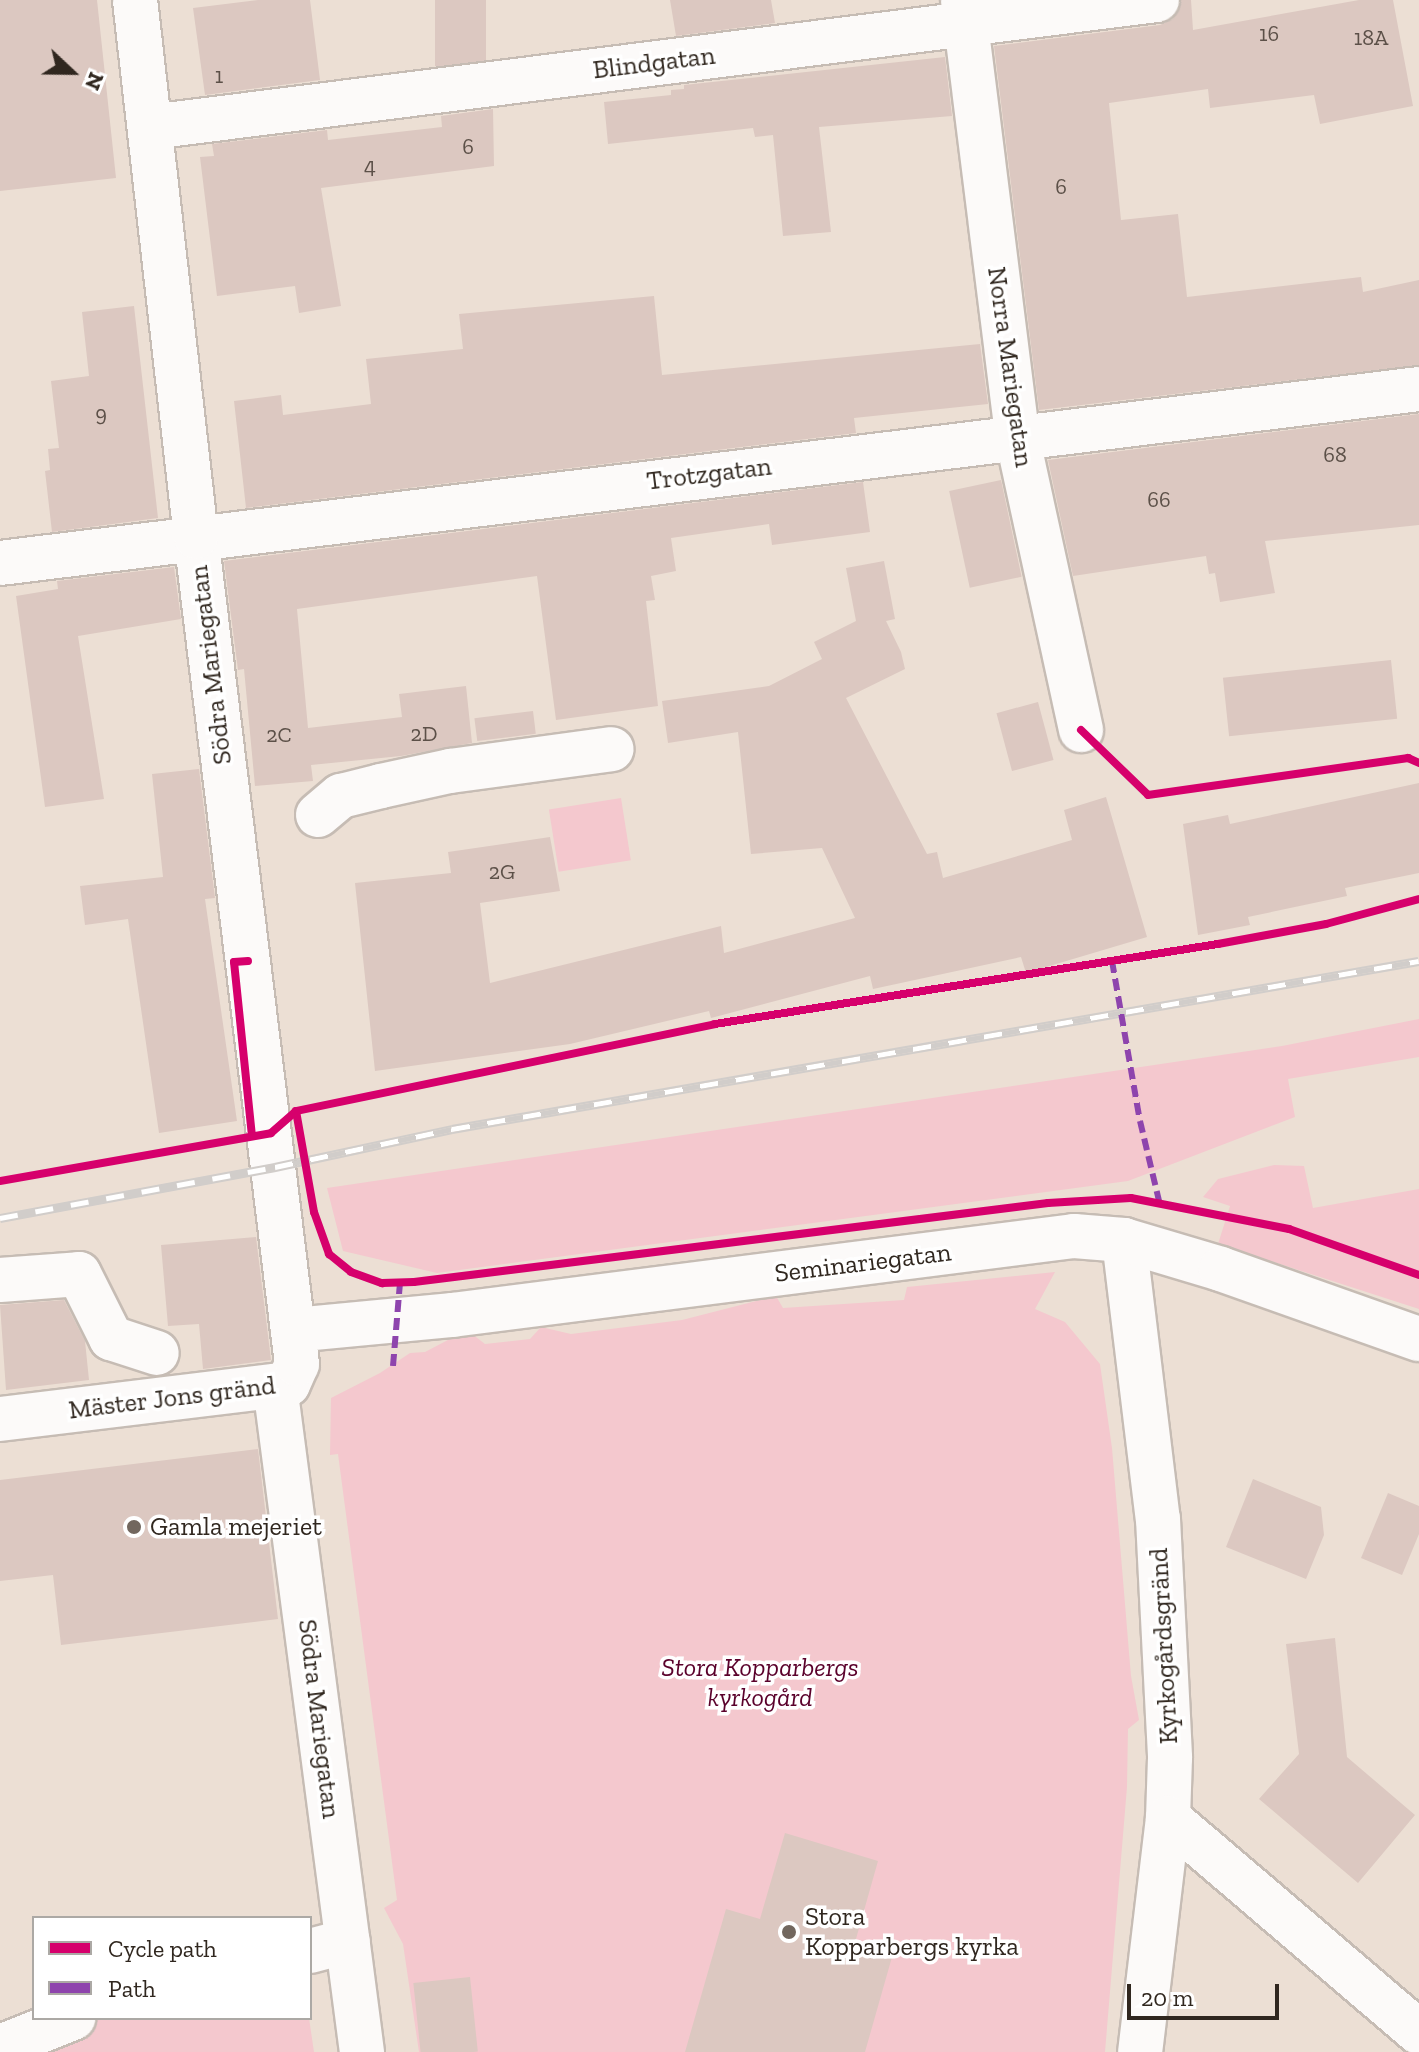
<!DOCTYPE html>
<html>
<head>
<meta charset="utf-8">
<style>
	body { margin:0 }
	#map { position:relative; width:1419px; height:2052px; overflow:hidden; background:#ecdfd4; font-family:"Zilla Slab",serif }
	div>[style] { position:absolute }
	.green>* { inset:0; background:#f4c8ce; transform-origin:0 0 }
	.building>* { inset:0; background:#dcc8c1; transform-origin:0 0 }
	.roads { filter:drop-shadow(2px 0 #c6bcb4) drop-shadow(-2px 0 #c6bcb4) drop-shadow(0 2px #c6bcb4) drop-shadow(0 -2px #c6bcb4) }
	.minor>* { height:44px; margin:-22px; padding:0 22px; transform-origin:22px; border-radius:22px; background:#fcfaf9 }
	.rail>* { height:9px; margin-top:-4.5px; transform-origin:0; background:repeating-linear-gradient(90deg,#fff 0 18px,#d1cdca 0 36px); box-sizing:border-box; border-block:2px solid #d1cdca }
	.quiet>* { height:6px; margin-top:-3px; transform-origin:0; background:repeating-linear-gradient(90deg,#8e44ad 0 12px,transparent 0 18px) }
	.cycleway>* { height:8px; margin:-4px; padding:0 4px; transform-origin:4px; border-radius:4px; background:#d6006c }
	.dots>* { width:22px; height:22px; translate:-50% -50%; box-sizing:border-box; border:4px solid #fff; border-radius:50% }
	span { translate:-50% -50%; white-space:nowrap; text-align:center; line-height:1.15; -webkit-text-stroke:7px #fff; paint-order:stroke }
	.number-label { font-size:22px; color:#5c5048 }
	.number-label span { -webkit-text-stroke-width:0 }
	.street-label { font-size:26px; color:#30271f }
	.poi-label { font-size:26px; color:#30271f }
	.left { translate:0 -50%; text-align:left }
	.park-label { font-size:26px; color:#5a012b; font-style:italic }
	.legend { position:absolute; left:32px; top:1916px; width:280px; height:104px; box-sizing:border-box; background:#fff; border:2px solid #aca9a5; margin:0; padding:10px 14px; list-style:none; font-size:24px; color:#30271f }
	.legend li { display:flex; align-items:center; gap:16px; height:40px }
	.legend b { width:40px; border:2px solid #aca9a5 }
	.north { position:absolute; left:32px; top:32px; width:80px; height:80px; -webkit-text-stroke:6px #fff; paint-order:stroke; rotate:112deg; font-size:22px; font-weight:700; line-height:32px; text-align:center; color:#30271f }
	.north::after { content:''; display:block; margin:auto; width:28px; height:36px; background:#30271f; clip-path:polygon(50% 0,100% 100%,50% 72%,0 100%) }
	.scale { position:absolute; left:1127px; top:1984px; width:152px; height:36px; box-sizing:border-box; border:4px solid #30271f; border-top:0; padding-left:10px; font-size:24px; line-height:28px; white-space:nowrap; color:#30271f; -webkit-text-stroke:6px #fff; paint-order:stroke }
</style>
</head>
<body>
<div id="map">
	<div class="green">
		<i style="left:621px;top:798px;width:63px;height:73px;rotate:81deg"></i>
		<i style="clip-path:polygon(1419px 1019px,1419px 1057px,1288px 1079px,1295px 1117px,1128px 1181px,437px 1273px,343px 1251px,327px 1188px,1282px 1046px)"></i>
		<i style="clip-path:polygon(1274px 1165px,1304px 1166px,1313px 1208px,1419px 1189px,1419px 1309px,1218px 1244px,1230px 1206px,1203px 1197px,1218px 1179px)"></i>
		<i style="clip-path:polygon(1055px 1272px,1035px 1309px,1065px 1322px,1100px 1364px,1112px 1448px,1131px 1676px,1139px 1720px,1128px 1729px,1127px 1787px,1105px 2052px,419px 2052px,403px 1944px,384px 1908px,397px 1900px,338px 1454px,330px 1455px,331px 1398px,380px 1373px,410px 1353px,425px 1352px,467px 1330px,485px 1344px,530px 1339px,541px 1327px,571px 1334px,682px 1320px,776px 1296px,783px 1308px,904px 1300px,907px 1287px)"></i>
		<i style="clip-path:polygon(34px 2008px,34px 2018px,309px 2018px,314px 2052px,0 2052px,0 2021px)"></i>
	</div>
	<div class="building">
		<i style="clip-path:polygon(0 0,97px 0,116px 178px,0 191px)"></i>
		<i style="clip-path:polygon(258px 0,310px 0,320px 80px,205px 95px,193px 8px)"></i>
		<i style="left:435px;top:0;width:51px;height:66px"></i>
		<i style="clip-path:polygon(670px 0,771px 0,775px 23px,676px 36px)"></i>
		<i style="clip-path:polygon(1181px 0,1191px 0,1193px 30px,1359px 0,1393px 0,1413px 106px,1320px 124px,1314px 95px,1210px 108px,1208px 89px,1109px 103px,1121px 220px,1178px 214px,1187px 297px,1361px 277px,1363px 292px,1419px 280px,1419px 365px,1039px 410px,994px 46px,1160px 25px,1173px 19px)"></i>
		<i style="clip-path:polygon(945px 57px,952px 116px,819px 127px,831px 232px,783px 236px,773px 135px,755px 137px,753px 128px,608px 144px,604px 102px,671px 95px,671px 90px,684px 89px,684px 85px)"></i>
		<i style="clip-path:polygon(493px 109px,494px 166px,321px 188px,341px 306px,299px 313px,295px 286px,217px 296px,200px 157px,214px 156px,212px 144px,327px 130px,328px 140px,442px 127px,441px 116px)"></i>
		<i style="clip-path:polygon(654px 296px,662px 375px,980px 344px,988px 404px,854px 418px,856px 433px,246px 508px,234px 401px,281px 395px,283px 415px,371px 404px,366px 359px,463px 349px,459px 314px)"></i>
		<i style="clip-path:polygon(134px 306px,158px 518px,52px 532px,45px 471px,50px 470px,48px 449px,59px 448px,51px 381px,89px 376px,82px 312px)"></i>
		<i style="clip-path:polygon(1419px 414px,1419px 525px,1265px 541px,1275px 593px,1220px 602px,1215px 573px,1209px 574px,1206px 556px,1073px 576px,1048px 460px)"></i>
		<i style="left:1001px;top:480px;width:99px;height:53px;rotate:78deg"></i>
		<i style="clip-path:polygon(863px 482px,870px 532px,772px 545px,769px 524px,671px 538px,676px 571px,651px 576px,655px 600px,646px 601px,658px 706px,556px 720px,537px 576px,297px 609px,308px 728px,402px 717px,399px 694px,466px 686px,472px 743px,401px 756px,311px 765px,313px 781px,255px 786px,244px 669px,238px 670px,224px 561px)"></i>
		<i style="clip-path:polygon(884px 561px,895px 619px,886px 621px,901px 652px,905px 669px,846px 698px,927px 854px,937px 852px,943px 878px,1072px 840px,1064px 810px,1106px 797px,1147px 937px,1026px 973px,1021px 957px,873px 989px,870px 976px,711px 1018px,709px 1011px,570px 1044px,375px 1071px,355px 883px,451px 873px,448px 852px,550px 837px,560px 891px,480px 903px,490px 983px,721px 926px,724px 953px,855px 918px,822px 848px,751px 854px,738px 732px,668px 743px,662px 701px,769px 686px,822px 659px,814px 642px,856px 621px,846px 568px)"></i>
		<i style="clip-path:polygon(174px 567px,181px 619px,78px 636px,104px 799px,45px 807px,16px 596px,58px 589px,57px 581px)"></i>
		<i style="left:1391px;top:660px;width:59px;height:169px;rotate:84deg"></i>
		<i style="left:1038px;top:702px;width:60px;height:43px;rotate:75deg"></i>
		<i style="left:533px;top:711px;width:23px;height:59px;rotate:83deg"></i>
		<i style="clip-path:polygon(199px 769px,215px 898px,205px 899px,237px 1121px,159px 1133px,128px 919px,85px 925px,80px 886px,163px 877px,152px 774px)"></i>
		<i style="clip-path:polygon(1419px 783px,1419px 873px,1345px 888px,1347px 896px,1248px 917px,1250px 925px,1198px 935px,1183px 824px,1228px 815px,1230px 824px)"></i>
		<i style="clip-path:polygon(256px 1237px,271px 1360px,203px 1369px,199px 1324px,168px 1326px,161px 1245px)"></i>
		<i style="clip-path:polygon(64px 1300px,85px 1341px,89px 1380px,6px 1390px,0 1305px)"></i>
		<i style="clip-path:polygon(258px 1449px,278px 1619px,61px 1645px,53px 1575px,0 1581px,0 1480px)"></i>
		<i style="clip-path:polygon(1253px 1479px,1321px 1507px,1324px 1535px,1306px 1579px,1226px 1547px)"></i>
		<i style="clip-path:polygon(1388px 1493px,1419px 1506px,1419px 1534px,1402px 1575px,1361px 1558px)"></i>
		<i style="clip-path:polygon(1335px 1638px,1347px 1757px,1415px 1815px,1358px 1883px,1259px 1799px,1299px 1754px,1286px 1644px)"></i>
		<i style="clip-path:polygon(785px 1833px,878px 1861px,854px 1946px,892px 1957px,865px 2052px,685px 2052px,726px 1909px,760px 1919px)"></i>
		<i style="left:470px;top:1977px;width:75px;height:57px;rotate:84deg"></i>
	</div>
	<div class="roads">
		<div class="minor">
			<i style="left:963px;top:0;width:439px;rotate:82.9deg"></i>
			<i style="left:1017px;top:436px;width:301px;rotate:77.7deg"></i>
			<i style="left:151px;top:127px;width:1014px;rotate:-7.2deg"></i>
			<i style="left:0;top:563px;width:1430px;rotate:-6.99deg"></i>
			<i style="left:318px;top:815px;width:30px;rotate:-40deg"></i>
			<i style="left:341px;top:796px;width:41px;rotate:-14deg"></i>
			<i style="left:381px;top:786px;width:71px;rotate:-12.3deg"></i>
			<i style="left:450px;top:771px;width:163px;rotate:-7.7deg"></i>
			<i style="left:1124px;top:1240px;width:281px;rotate:83.1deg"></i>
			<i style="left:1158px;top:1519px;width:239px;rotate:87.1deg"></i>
			<i style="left:1170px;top:1758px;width:60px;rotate:91.9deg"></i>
			<i style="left:1168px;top:1818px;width:236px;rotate:96.8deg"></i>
			<i style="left:0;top:1280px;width:79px;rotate:-4.3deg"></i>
			<i style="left:79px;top:1274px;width:72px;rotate:63.4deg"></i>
			<i style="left:111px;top:1338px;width:48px;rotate:18.1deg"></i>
			<i style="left:293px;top:1330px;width:160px;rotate:-5.4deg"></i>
			<i style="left:452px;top:1315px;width:627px;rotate:-7.24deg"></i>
			<i style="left:1074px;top:1236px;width:50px;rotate:4.6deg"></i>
			<i style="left:1124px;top:1240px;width:101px;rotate:16.6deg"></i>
			<i style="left:1221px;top:1269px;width:210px;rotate:19.5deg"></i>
			<i style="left:275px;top:1386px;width:672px;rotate:82.56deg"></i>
			<i style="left:0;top:1419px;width:290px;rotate:-6.9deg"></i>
			<i style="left:288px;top:1384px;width:22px;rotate:-66deg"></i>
			<i style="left:297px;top:1364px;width:833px;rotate:-96.96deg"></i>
			<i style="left:196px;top:537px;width:540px;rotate:-96.48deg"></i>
			<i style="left:1168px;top:1818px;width:330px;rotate:40.5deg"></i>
			<i style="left:310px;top:1951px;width:39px;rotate:-15deg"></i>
			<i style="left:0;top:2047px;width:79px;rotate:-21.7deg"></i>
		</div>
	</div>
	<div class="rail">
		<i style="left:0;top:1218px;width:280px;rotate:-10.5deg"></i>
		<i style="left:275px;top:1167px;width:181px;rotate:-12.1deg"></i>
		<i style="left:452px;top:1129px;width:981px;rotate:-9.86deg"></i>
	</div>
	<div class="quiet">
		<i style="left:1112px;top:961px;width:162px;rotate:80.1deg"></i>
		<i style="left:1140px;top:1121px;width:86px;rotate:76.6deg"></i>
		<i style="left:393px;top:1366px;width:84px;rotate:-85.2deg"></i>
	</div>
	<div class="cycleway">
		<i style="left:1081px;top:730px;width:93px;rotate:44.1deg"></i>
		<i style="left:1148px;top:795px;width:263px;rotate:-8.1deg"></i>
		<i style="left:1408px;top:758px;width:12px;rotate:24deg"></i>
		<i style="left:248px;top:961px;width:14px;rotate:176deg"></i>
		<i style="left:234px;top:962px;width:175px;rotate:84.1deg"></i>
		<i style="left:296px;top:1111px;width:103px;rotate:79.9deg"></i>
		<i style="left:314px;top:1212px;width:45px;rotate:70.3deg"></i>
		<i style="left:329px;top:1254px;width:28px;rotate:39deg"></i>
		<i style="left:351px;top:1272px;width:33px;rotate:20deg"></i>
		<i style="left:382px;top:1283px;width:32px;rotate:-2deg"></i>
		<i style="left:414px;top:1282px;width:639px;rotate:-7.1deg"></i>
		<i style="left:1048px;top:1203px;width:83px;rotate:-3.4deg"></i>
		<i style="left:1131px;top:1198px;width:161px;rotate:11.1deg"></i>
		<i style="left:1289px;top:1229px;width:138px;rotate:19.5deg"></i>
		<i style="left:0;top:1181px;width:275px;rotate:-10deg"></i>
		<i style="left:271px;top:1133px;width:33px;rotate:-41deg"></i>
		<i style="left:296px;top:1111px;width:428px;rotate:-11.7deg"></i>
		<i style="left:715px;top:1024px;width:509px;rotate:-9.04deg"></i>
		<i style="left:1218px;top:944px;width:110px;rotate:-10.5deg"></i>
		<i style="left:1326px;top:924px;width:96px;rotate:-15deg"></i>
	</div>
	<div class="dots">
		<i style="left:134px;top:1527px;background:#72675e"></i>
		<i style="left:789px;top:1932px;background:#72675e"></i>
	</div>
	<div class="number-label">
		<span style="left:1269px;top:34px">16</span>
		<span style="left:1371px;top:38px">18A</span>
		<span style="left:219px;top:76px">1</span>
		<span style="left:468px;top:147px">6</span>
		<span style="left:370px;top:166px">4</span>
		<span style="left:1061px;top:187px">6</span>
		<span style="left:101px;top:414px">9</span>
		<span style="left:1335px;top:455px">68</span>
		<span style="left:1159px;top:500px">66</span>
		<span style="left:424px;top:734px">2D</span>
		<span style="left:279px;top:735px">2C</span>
		<span style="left:502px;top:872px">2G</span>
	</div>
	<div class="street-label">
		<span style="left:654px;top:63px;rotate:-7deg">Blindgatan</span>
		<span style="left:1010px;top:367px;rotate:82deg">Norra Mariegatan</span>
		<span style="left:709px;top:474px;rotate:-7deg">Trotzgatan</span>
		<span style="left:211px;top:665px;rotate:-97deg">Södra Mariegatan</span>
		<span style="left:863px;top:1263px;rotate:-7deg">Seminariegatan</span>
		<span style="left:172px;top:1398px;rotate:-7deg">Mäster Jons gränd</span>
		<span style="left:1164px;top:1646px;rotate:-93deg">Kyrkogårdsgränd</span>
		<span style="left:319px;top:1719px;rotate:83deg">Södra Mariegatan</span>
	</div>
	<div class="poi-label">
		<span class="left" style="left:150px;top:1527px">Gamla mejeriet</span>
		<span class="left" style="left:805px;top:1932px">Stora<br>Kopparbergs kyrka</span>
	</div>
	<div class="park-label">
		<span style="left:760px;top:1683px">Stora Kopparbergs<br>kyrkogård</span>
	</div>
	<ul class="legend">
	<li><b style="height:10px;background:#d6006c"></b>Cycle path</li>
	<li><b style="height:10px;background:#8e44ad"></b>Path</li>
	</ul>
	<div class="north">N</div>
	<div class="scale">20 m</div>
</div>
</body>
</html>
